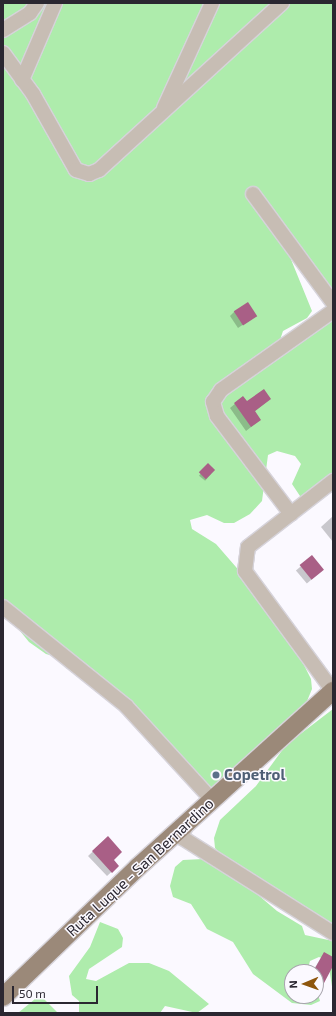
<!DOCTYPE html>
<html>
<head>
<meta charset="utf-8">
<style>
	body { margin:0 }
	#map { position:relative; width:336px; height:1016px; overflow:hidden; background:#fbf9ff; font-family:"Exo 2",sans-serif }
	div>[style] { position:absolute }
	.green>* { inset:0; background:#aeecac }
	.shadow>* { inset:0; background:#0003; transform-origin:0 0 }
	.building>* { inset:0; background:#a95f86; transform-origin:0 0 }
	.roads { filter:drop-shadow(1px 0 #d6d3da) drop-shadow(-1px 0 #d6d3da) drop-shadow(0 1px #d6d3da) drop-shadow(0 -1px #d6d3da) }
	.minor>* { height:14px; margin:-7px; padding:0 7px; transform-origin:7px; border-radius:7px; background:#c7bdb4 }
	.major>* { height:18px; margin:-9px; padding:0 9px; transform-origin:9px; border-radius:9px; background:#9b8979 }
	.dots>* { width:11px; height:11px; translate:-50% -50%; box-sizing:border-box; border:2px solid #fbf9ff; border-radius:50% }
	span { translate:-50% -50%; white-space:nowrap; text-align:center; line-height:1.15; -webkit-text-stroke:3px #fbf9ff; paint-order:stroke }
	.service-label { font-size:15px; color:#4e5e75; font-weight:700 }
	.left { translate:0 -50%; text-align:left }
	.street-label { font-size:15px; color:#2b2731 }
	.frame { position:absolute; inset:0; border:4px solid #2b2731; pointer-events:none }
	.north { position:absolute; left:284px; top:964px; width:40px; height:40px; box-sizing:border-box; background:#fbf9ff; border:1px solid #a8a5ad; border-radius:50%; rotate:268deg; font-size:11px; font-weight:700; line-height:16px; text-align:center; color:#2b2731 }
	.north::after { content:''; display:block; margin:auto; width:14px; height:18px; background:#8e560c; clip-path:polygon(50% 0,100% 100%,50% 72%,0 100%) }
	.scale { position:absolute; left:12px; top:986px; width:86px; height:18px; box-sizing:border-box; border:2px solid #2b2731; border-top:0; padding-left:5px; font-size:12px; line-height:14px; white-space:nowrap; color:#2b2731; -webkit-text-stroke:3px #fbf9ff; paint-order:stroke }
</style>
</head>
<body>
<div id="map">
	<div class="green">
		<i style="clip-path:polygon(3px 3px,333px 3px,333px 298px,298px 243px,259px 197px,250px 200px,290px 257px,312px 311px,307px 318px,283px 331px,280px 340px,333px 319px,333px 486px,302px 499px,292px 484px,301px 464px,295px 456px,277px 451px,268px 455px,262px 501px,250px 514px,234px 523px,224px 523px,207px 515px,190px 520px,192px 529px,216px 544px,249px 582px,294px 645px,311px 679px,312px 689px,305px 706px,209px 793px,164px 742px,74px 662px,46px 654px,29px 642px,3px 610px)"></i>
		<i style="clip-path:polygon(333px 709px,333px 936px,227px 862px,215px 848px,214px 838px,220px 820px,256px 786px,286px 745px)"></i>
		<i style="clip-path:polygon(203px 859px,238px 878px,277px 911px,302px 926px,305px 935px,333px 941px,333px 993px,328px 961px,319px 957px,310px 961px,307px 972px,292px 972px,292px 996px,316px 996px,316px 988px,320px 1001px,311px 1005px,292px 1003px,253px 974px,233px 942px,207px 929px,191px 904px,173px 897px,170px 886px,175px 867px,183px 860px)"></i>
		<i style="clip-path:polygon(100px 922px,118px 929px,123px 938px,122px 947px,89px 969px,86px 979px,96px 981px,129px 963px,149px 963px,169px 971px,209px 1004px,197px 1013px,165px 1006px,160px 1013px,79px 1013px,79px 1001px,72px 995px,69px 976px,90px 947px)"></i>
		<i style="clip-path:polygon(35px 999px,44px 999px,58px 1013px,18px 1013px)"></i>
	</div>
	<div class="shadow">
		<i style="clip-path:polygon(235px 311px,256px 316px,238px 328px,230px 316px)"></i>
		<i style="clip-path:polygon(243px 397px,247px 403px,270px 399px,254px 412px,255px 424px,246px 431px,230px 408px)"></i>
		<i style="left:208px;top:465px;width:8px;height:14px;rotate:40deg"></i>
		<i style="clip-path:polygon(333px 516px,333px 542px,321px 527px)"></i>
		<i style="left:312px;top:557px;width:17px;height:21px;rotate:50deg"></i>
		<i style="clip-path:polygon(107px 838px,112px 860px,118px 866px,107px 876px,88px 856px)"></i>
		<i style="clip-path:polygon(324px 953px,333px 958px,333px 964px,317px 989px,316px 972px,312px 972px)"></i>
	</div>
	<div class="building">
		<i style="left:248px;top:302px;width:17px;height:17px;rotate:57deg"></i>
		<i style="clip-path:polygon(264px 389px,271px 399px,255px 411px,261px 420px,251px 427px,234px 403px,243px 396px,247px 401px)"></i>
		<i style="left:208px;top:463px;width:10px;height:13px;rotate:45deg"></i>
		<i style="left:312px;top:555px;width:19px;height:16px;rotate:51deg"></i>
		<i style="clip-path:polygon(108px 836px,122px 852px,114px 860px,119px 866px,112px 873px,92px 851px)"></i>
		<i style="clip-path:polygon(324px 952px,333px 957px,333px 966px,323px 985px,316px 982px,316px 972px,313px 972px)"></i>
	</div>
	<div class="roads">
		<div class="minor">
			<i style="left:3px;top:30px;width:32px;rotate:-32deg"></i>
			<i style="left:30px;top:13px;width:12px;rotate:-55deg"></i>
			<i style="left:3px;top:53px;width:51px;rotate:53.8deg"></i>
			<i style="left:33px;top:94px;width:87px;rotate:60.5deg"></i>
			<i style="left:76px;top:170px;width:14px;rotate:17deg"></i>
			<i style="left:89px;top:174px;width:11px;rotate:-22deg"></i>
			<i style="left:99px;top:170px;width:248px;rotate:-42.4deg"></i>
			<i style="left:22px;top:80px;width:84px;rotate:-66.8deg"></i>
			<i style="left:164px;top:108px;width:115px;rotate:-65.4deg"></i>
			<i style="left:253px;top:194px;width:135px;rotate:53.7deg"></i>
			<i style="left:291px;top:514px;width:123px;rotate:-127.1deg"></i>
			<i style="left:217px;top:416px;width:15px;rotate:-106deg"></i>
			<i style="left:213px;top:402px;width:14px;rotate:-56deg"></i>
			<i style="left:221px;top:390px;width:137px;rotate:-35.2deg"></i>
			<i style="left:3px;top:607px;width:158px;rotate:38.8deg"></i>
			<i style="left:126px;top:706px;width:127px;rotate:47.5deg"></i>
			<i style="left:333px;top:691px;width:149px;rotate:-126.3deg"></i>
			<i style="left:245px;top:571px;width:24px;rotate:-83deg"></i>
			<i style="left:248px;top:547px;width:108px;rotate:-37.8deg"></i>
			<i style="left:188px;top:822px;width:17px;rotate:115deg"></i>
			<i style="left:181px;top:837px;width:180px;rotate:32.3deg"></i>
		</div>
		<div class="major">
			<i style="left:3px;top:997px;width:187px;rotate:-43.9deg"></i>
			<i style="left:138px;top:867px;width:263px;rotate:-42.1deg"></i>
		</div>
	</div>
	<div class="dots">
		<i style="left:216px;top:775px;background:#5c6f8a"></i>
	</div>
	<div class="service-label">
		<span class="left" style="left:224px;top:775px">Copetrol</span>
	</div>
	<div class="street-label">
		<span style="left:140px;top:867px;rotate:-43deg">Ruta Luque - San Bernardino</span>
	</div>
	<div class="frame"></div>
	<div class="north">N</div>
	<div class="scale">50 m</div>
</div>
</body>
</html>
